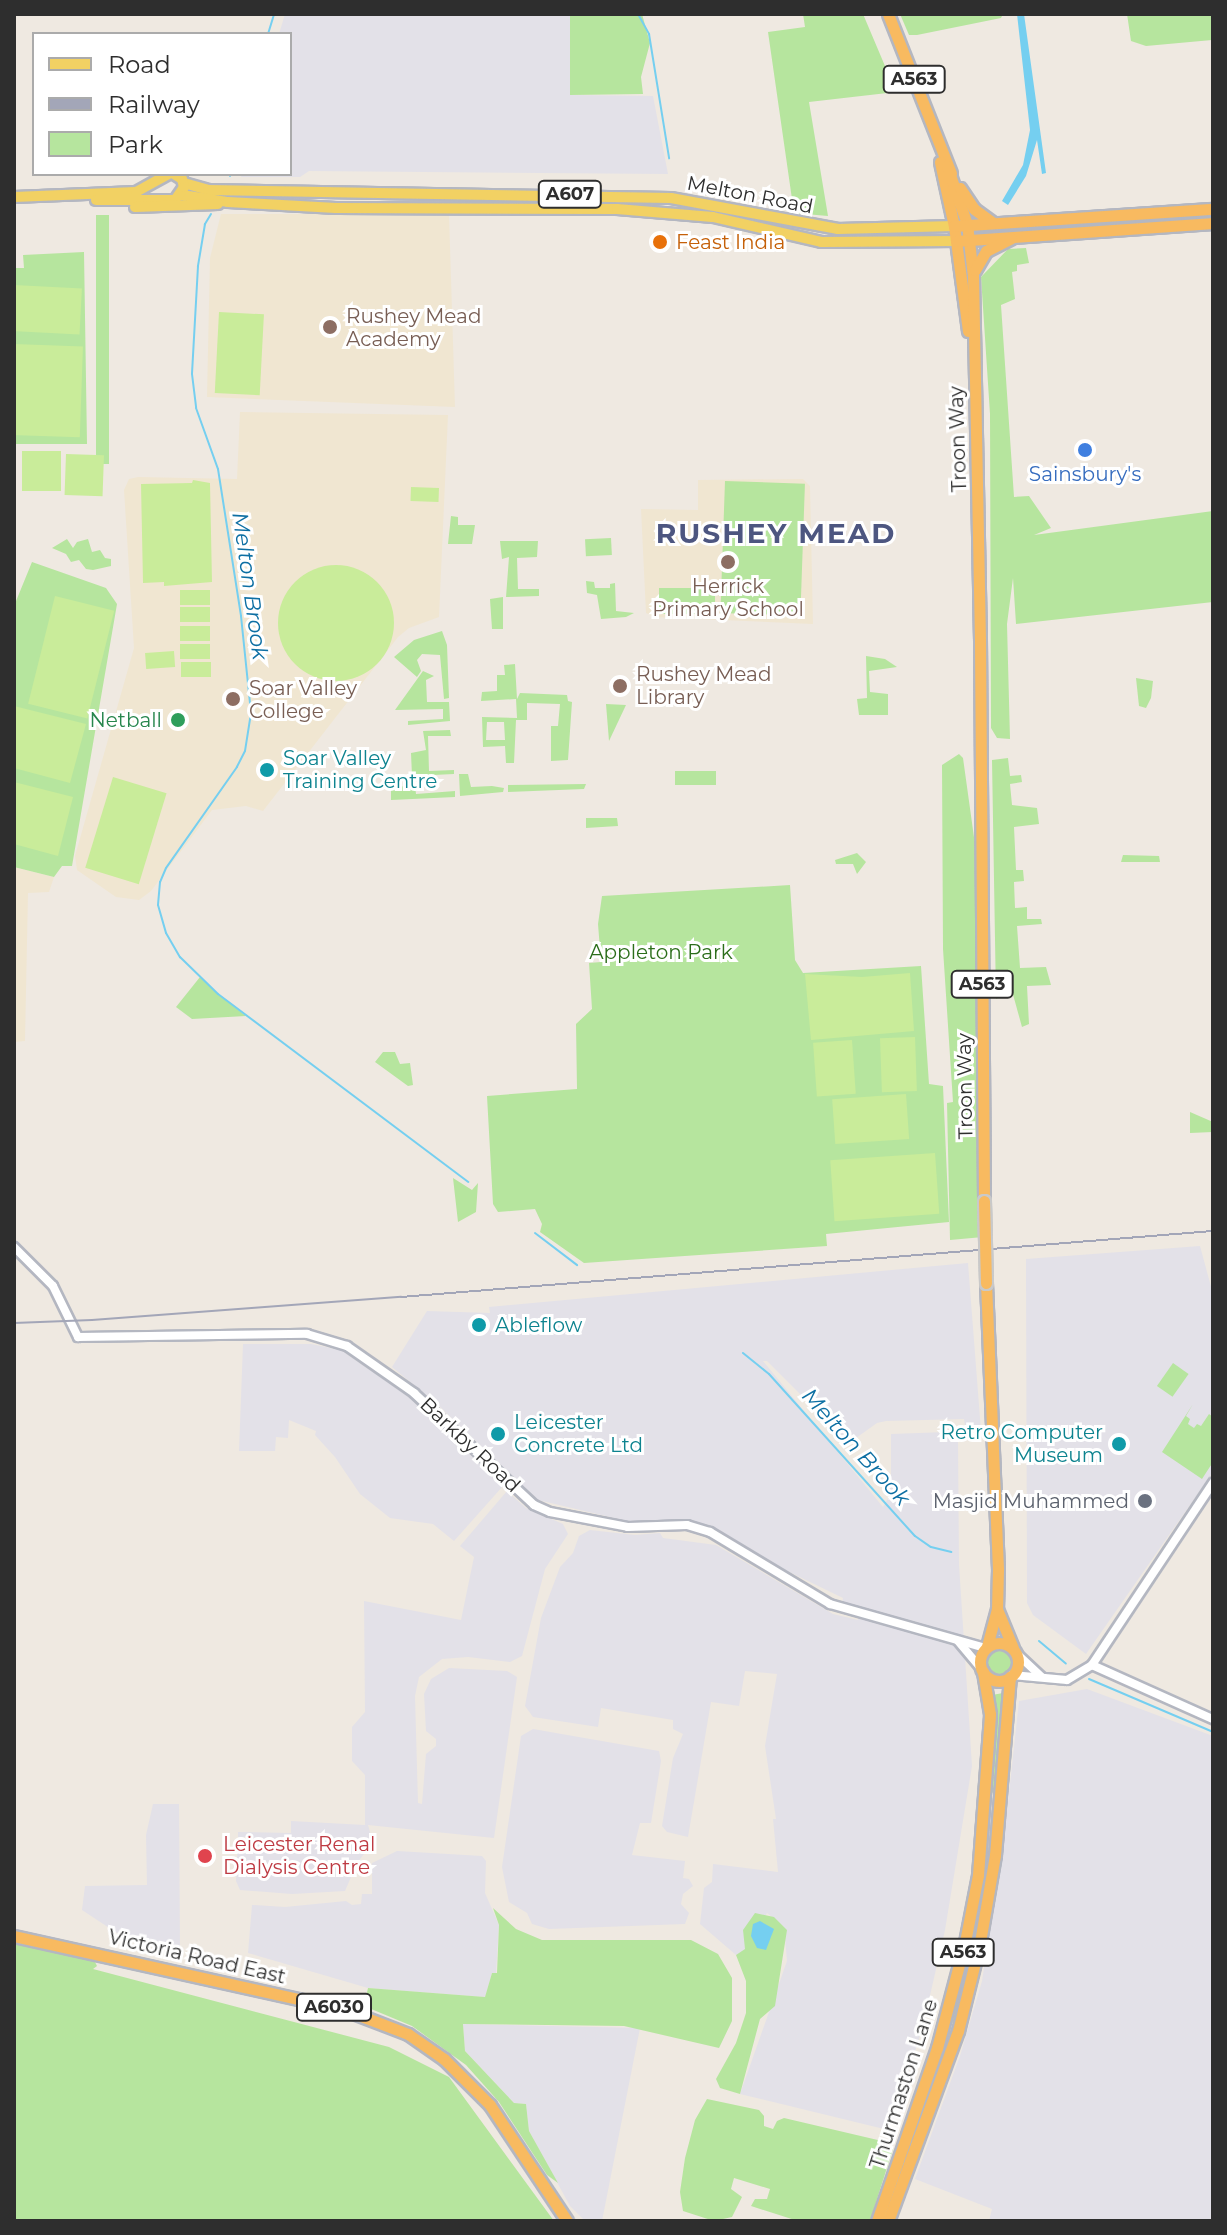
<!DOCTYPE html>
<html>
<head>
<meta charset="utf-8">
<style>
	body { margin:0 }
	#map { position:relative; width:1227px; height:2235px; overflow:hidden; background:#efe9e1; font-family:Montserrat,sans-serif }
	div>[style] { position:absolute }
	.industrial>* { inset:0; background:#e3e1e8 }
	.education>* { inset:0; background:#f0e6d1 }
	.green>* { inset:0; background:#b6e59e; transform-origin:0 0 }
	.round { border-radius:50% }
	.pitch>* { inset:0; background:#c9ec9a; transform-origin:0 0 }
	.water>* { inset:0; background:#75cff0 }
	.stream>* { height:2px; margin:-1px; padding:0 1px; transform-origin:1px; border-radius:1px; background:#75cff0 }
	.roads { filter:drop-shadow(2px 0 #b4b7c1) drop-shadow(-2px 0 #b4b7c1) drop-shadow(0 2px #b4b7c1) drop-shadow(0 -2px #b4b7c1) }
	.tertiary>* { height:8px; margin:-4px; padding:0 4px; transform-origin:4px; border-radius:4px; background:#fff }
	.primary>* { height:10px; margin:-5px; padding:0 5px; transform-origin:5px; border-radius:5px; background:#f2d163 }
	.trunk>* { height:11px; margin:-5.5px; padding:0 5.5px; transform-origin:5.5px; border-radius:5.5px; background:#f8ba60 }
	.trunk>.ring { margin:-5.5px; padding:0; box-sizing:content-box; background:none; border:11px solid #f8ba60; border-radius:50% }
	.rail>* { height:2px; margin:-1px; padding:0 1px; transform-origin:1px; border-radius:1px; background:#a3a6b8 }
	.bridges { filter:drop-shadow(2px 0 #c9c9c9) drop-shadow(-2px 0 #c9c9c9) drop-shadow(0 2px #c9c9c9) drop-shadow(0 -2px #c9c9c9) }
	.trunk-bridge>* { height:11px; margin:-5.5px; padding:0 5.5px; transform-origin:5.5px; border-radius:5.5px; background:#f8ba60 }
	.dots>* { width:22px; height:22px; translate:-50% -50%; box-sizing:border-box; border:4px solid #fff; border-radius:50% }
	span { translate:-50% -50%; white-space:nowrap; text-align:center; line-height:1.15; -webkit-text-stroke:6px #fff; paint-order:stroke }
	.shield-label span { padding:2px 6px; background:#fff; border:2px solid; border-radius:6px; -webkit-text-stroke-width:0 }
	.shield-label { font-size:18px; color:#2e2e2e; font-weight:700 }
	.street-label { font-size:20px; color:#2e2e2e }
	.food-label { font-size:20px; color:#c56008 }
	.left { translate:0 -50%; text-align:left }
	.education-label { font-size:20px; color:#785e54 }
	.shop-label { font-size:20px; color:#366cbe }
	.leisure-label { font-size:20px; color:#27864d }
	.right { translate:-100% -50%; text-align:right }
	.culture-label { font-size:20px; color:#0d838f }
	.park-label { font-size:20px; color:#2c6e1b }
	.worship-label { font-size:20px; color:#5b616d }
	.health-label { font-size:20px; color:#be3a42 }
	.water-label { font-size:22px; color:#0d6fa3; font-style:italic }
	.district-label { font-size:28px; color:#4d5680; font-weight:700; letter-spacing:2px }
	.frame { position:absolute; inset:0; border:16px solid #2e2e2e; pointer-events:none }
	.legend { position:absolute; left:32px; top:32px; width:260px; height:144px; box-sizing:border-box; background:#fff; border:2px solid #ababab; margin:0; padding:10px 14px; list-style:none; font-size:24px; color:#2e2e2e }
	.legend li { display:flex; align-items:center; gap:16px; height:40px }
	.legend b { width:40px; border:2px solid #ababab }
</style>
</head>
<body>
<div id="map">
	<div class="industrial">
		<i style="clip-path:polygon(285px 14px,570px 14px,570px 95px,653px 96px,668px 174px,309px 171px,300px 177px,241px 177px,242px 174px,290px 174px,290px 34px,279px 34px)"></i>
		<i style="clip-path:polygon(1200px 1246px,1213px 1294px,1213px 1472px,1086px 1654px,1033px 1615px,1027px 1603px,1026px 1259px)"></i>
		<i style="clip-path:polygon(968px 1263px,981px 1431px,966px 1432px,964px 1419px,886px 1421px,877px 1423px,849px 1443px,767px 1361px,763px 1361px,883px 1507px,889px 1497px,891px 1475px,891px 1434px,947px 1432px,958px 1440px,959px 1564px,972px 1766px,945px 1930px,923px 2026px,892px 2124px,884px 2129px,740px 2094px,787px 1961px,784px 1927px,767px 1913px,745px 1950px,736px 1955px,700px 1924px,704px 1888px,712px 1882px,713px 1864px,778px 1872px,773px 1819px,776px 1819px,765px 1746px,777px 1674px,745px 1671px,739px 1706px,711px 1702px,688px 1837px,667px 1832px,662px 1826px,673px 1758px,683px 1734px,673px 1729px,673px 1720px,601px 1708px,598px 1727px,533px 1717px,525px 1706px,541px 1618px,560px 1567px,573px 1553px,579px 1536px,590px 1530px,635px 1535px,660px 1533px,663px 1538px,716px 1545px,833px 1614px,858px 1620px,861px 1610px,842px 1604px,843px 1598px,682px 1520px,631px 1522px,538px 1500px,437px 1404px,392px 1367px,427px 1311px,490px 1313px,489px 1307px)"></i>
		<i style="clip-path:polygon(243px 1344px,311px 1344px,341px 1350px,409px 1397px,503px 1486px,454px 1541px,433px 1524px,390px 1518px,360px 1494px,335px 1457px,315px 1435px,316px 1431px,289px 1420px,288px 1438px,276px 1437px,275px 1451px,239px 1451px)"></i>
		<i style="clip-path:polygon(507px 1491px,526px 1508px,563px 1524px,568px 1534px,545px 1569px,522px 1656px,510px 1662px,468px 1657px,442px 1659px,419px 1677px,415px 1696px,418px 1803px,422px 1804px,426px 1754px,436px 1746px,436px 1739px,426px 1731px,424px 1694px,431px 1679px,449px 1668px,507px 1671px,517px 1677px,494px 1838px,368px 1825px,373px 1842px,357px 1863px,345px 1891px,292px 1894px,240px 1890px,236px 1881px,238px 1841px,251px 1842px,252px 1836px,238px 1838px,238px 1832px,291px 1833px,291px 1821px,365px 1825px,365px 1775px,352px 1761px,352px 1727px,365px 1712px,364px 1601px,461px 1620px,474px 1557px,460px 1546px)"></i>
		<i style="clip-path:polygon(1087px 1689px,1213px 1736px,1213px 2221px,989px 2221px,992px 2209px,915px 2179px,960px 2056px,982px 1981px,1004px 1839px,1019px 1701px)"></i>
		<i style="clip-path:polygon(533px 1729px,659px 1751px,661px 1761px,651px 1823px,640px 1823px,632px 1855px,685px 1861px,683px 1878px,689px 1879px,693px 1886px,683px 1894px,681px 1904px,689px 1913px,685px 1924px,549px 1929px,532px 1924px,527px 1913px,509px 1902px,502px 1867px,521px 1736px)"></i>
		<i style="clip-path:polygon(153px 1804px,179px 1804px,180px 1949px,129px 1941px,82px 1910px,85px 1886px,147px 1885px,146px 1835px)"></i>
		<i style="clip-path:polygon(397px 1851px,482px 1856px,486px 1861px,485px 1893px,499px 1925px,496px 1973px,492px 1973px,485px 1997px,368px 1988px,248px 1953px,252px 1905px,285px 1907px,346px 1901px,352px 1905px,361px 1904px,362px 1894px,372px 1894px,372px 1863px)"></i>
		<i style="clip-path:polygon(463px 2024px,640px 2028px,602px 2221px,585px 2221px,570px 2206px,529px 2131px,526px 2104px,514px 2103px,465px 2051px)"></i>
	</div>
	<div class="education">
		<i style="clip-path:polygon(221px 214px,449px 214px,455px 407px,207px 397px,210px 258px)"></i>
		<i style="clip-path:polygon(240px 412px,448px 415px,439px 617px,409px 628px,398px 637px,263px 811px,246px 806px,212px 810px,151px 891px,139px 900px,116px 897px,77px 870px,75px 856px,134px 648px,124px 490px,129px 479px,138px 477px,237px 479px)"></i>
		<i style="clip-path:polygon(803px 479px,810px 486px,813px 624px,654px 617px,646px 613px,641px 509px,698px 510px,698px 480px)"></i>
		<i style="clip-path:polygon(14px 867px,54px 877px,49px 892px,28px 893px,25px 1041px,14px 1042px)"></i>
	</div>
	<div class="green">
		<i style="clip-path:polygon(570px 14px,642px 14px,650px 43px,641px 77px,643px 94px,570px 95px)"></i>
		<i style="clip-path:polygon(803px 14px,863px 14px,896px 92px,809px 102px,828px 216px,794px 213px,768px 32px,805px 27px)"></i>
		<i style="clip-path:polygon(900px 14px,1003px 14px,1001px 18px,917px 35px,909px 35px)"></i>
		<i style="clip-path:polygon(1127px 14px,1213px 14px,1213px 44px,1212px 40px,1146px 46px,1131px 41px)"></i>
		<i style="left:96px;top:215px;width:13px;height:249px"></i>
		<i style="clip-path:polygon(1026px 248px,1029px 263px,1017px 265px,1017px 271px,1012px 272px,1015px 299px,1001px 305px,1014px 497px,1029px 496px,1051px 528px,1034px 535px,1213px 511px,1213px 602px,1016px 624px,1013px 578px,1007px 624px,1010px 739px,997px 738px,991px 728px,990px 414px,981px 277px,1008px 249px)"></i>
		<i style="clip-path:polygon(84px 252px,87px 444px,14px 444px,14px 268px,24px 268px,23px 255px)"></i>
		<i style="left:725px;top:481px;width:80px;height:132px;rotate:2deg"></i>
		<i style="clip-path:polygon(451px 516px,458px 517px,458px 525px,475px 525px,472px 544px,448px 544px)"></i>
		<i style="left:611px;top:538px;width:17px;height:26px;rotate:87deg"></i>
		<i style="clip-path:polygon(67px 539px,73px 548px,77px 542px,88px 539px,92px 552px,100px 550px,105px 558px,111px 559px,111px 566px,93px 570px,86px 569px,79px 560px,71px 562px,66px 554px,52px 548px)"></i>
		<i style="clip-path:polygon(500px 541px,538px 541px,537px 557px,517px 558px,518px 589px,539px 589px,539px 596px,506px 597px,509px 557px,502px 559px)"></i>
		<i style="clip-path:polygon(32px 562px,106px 588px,117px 604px,72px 866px,62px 866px,54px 877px,14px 867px,14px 606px)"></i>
		<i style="clip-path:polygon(586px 581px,594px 582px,595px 588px,610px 588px,610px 584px,615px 583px,616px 611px,634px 613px,626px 617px,601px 619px,597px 595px,587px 593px)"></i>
		<i style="left:715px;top:588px;width:26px;height:56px;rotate:90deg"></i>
		<i style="clip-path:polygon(503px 597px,503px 629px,492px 629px,490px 599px)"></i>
		<i style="clip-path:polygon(442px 631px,447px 645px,449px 698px,444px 699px,440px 655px,422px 654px,417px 660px,421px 671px,417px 677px,394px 657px,414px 640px)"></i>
		<i style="clip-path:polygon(866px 656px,885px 659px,897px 667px,869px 671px,870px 692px,888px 694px,888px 715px,859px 715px,857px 699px,867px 698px)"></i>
		<i style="clip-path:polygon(evenodd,515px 664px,517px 699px,520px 693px,567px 695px,568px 701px,572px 702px,568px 760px,551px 761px,551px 726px,558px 726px,560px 704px,527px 703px,527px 720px,516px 720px,514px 763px,506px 763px,505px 746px,483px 747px,482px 717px,517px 718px,516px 699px,481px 701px,482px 692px,497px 691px,497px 675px,505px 675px,504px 665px,515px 664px,487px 722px,504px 722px,505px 740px,486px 740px,487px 722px)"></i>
		<i style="clip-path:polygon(423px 671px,434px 676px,426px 680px,427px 702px,449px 702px,450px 721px,408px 725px,408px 721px,443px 719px,443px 709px,395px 710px)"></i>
		<i style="clip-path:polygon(1136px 678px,1153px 681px,1151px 698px,1146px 708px,1139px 706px)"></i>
		<i style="clip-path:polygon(606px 704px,626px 705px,609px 741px)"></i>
		<i style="clip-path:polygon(450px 730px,451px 736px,428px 736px,429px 771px,454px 770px,454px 774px,412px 776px,411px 753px,426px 750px,423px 731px)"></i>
		<i style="clip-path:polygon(959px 754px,963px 758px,978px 866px,983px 1237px,950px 1240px,947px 1103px,953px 1102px,943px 949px,942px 765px)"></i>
		<i style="clip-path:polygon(1008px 758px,1010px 776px,1021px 775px,1022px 782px,1010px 784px,1012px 805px,1037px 808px,1039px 824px,1014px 827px,1016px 870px,1023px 870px,1024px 881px,1014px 882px,1015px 908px,1027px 907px,1027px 919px,1041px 919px,1042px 924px,1017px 926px,1020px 968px,1046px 967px,1051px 985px,1027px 986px,1029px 1024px,1022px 1027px,1012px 991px,996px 999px,992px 760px)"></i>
		<i style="left:675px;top:771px;width:41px;height:14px"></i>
		<i style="clip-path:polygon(459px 774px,468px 774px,471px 787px,492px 786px,504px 788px,503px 792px,460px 796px)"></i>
		<i style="clip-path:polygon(411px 777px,414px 777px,416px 794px,455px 791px,455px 797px,391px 800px,391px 787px,411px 786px)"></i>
		<i style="clip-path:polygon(586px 784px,584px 789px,508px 792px,508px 785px)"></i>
		<i style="clip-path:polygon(586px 818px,617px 818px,618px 826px,586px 828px)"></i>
		<i style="clip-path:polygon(857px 853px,866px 862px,857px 874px,853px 864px,836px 864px,835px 860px)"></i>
		<i style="clip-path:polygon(1123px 855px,1159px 856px,1160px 862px,1121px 862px)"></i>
		<i style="clip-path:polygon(790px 885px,795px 960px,803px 973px,921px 966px,929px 1084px,943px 1086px,949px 1222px,826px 1234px,827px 1246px,584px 1263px,540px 1232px,542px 1224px,535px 1209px,498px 1212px,493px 1204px,487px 1096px,577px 1089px,576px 1024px,592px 1009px,589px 963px,601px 962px,598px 924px,602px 896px)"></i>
		<i style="clip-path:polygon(200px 977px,218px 994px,246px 1016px,192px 1019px,176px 1007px)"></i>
		<i style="clip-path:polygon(383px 1052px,395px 1052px,400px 1064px,410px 1063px,413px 1085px,408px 1086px,375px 1062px)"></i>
		<i style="clip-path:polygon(1190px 1112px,1213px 1122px,1213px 1132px,1190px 1133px)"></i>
		<i style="clip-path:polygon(453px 1178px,472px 1190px,478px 1183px,476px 1212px,458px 1222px)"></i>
		<i style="left:1173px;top:1363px;width:19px;height:28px;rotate:35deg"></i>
		<i style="clip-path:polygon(1193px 1404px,1186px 1416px,1190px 1419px,1188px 1424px,1194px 1428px,1197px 1424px,1201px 1426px,1209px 1414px,1213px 1417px,1213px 1462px,1202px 1479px,1162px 1452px)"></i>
		<i class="round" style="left:984px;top:1648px;width:28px;height:28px"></i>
		<i style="clip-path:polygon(1003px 1693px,995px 1788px,989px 1799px,992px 1695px)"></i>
		<i style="clip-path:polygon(984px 1877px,988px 1877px,982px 1913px,956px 2021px,948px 2025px,972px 1940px)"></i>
		<i style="clip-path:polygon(493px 1908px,516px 1929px,542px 1940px,691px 1940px,718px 1954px,732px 1978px,732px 2021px,719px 2048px,624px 2026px,463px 2024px,465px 2051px,514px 2103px,526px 2104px,529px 2131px,558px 2183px,547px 2175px,499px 2102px,466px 2065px,412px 2026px,364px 2006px,368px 1988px,485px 1997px,492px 1973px,497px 1973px,499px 1925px)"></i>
		<i style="clip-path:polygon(755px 1913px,774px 1917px,787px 1930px,775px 2006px,760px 2019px,740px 2094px,720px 2088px,716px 2079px,736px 2043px,746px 2013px,746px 1981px,736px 1955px,745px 1949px,743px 1930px)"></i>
		<i style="clip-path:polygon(14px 1941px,84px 1957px,95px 1962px,97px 1966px,93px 1969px,389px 2047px,449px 2077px,554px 2221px,14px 2221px)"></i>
		<i style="clip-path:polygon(707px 2099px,759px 2110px,764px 2116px,764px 2126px,773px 2129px,777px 2121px,784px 2118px,882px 2141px,884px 2146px,893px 2149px,870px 2221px,798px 2221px,751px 2206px,755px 2199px,767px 2199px,770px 2189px,734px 2178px,731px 2189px,742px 2197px,732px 2217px,714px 2221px,683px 2211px,680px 2192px,685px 2158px,695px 2120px)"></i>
	</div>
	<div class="pitch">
		<i style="left:14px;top:285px;width:68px;height:46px;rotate:3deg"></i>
		<i style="left:219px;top:312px;width:45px;height:81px;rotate:3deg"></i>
		<i style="left:14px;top:344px;width:69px;height:91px;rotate:2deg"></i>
		<i style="left:22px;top:451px;width:39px;height:40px"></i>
		<i style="left:66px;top:454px;width:38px;height:41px;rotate:2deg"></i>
		<i style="clip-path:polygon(193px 480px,210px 483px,212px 582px,164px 586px,164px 582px,143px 583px,141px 484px,192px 483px)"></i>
		<i style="left:411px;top:487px;width:28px;height:14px;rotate:2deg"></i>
		<i class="round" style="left:278px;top:565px;width:116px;height:116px"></i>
		<i style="left:210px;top:590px;width:15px;height:30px;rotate:90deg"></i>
		<i style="left:55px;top:596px;width:61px;height:111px;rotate:14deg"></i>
		<i style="left:210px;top:607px;width:15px;height:30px;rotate:90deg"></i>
		<i style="left:210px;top:626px;width:15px;height:30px;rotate:90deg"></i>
		<i style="left:180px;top:644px;width:30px;height:15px"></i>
		<i style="left:174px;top:651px;width:16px;height:29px;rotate:86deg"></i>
		<i style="left:211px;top:662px;width:15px;height:30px;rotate:90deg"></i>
		<i style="clip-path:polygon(14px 706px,86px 724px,70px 783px,14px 768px)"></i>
		<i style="left:113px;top:777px;width:56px;height:95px;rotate:17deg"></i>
		<i style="clip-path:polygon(14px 782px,73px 797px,58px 856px,14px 844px)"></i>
		<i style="clip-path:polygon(910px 973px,914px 1031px,811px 1040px,805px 974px,862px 977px)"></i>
		<i style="left:915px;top:1037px;width:54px;height:35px;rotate:88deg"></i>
		<i style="left:852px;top:1040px;width:54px;height:39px;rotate:86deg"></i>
		<i style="left:906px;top:1094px;width:45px;height:74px;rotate:86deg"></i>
		<i style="left:935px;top:1153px;width:61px;height:105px;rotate:86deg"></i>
	</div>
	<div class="water">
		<i style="clip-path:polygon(1017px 14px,1024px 14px,1046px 173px,1042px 174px,1037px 140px,1026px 176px,1008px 205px,1002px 201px,1023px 165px,1030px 130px)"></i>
		<i style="clip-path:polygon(760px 1921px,774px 1929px,766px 1950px,757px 1948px,751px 1936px,753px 1924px)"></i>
	</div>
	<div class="stream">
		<i style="left:638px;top:14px;width:23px;rotate:61deg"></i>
		<i style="left:649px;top:34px;width:126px;rotate:80.8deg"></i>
		<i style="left:268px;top:34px;width:21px;rotate:-73deg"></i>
		<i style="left:230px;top:176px;width:2px;rotate:-90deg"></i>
		<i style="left:211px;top:214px;width:12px;rotate:121deg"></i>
		<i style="left:205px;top:224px;width:43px;rotate:99.5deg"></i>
		<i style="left:198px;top:266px;width:108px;rotate:93.2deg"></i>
		<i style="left:192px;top:374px;width:34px;rotate:83deg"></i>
		<i style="left:196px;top:408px;width:65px;rotate:70.2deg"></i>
		<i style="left:218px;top:469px;width:149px;rotate:81.1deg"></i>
		<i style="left:241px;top:616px;width:98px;rotate:84.1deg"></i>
		<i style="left:251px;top:713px;width:38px;rotate:99deg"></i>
		<i style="left:245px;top:751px;width:18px;rotate:117deg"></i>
		<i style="left:237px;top:767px;width:123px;rotate:125.1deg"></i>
		<i style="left:166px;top:868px;width:15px;rotate:113deg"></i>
		<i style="left:160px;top:882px;width:23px;rotate:95deg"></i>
		<i style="left:158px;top:905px;width:29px;rotate:74deg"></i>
		<i style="left:166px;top:933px;width:28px;rotate:60deg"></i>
		<i style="left:180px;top:957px;width:53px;rotate:44.2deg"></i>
		<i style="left:218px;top:994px;width:313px;rotate:36.9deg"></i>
		<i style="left:535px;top:1233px;width:53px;rotate:37.3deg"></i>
		<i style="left:743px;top:1353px;width:33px;rotate:39deg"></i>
		<i style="left:769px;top:1374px;width:218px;rotate:48deg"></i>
		<i style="left:915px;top:1536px;width:19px;rotate:35deg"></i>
		<i style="left:931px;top:1547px;width:21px;rotate:14deg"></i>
		<i style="left:1039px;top:1641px;width:35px;rotate:40deg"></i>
		<i style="left:1089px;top:1679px;width:135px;rotate:23.1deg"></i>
	</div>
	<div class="roads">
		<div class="tertiary">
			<i style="left:14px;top:1247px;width:55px;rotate:45deg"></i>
			<i style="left:53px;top:1286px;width:57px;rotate:63.9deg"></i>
			<i style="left:78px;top:1337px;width:229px;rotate:-0.8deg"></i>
			<i style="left:307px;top:1334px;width:42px;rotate:16.7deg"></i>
			<i style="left:347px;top:1346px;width:82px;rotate:35deg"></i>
			<i style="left:414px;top:1393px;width:164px;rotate:43deg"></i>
			<i style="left:534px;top:1505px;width:17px;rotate:24deg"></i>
			<i style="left:550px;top:1512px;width:79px;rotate:10.9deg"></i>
			<i style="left:628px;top:1527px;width:59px;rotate:-1.9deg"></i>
			<i style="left:687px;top:1525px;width:24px;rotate:17deg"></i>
			<i style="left:710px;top:1532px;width:140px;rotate:31deg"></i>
			<i style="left:830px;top:1604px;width:162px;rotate:15.8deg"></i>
			<i style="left:958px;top:1641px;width:34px;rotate:50deg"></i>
			<i style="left:1016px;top:1653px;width:35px;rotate:43deg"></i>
			<i style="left:1092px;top:1665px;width:133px;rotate:24.1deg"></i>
			<i style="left:1012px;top:1675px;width:55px;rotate:5.2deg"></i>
			<i style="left:1067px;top:1680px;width:29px;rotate:-31deg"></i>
			<i style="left:1092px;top:1665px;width:219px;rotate:-56.4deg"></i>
		</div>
		<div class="primary">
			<i style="left:184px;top:183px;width:25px;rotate:16deg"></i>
			<i style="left:208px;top:190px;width:463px;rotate:1deg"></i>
			<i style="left:671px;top:198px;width:170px;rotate:10.5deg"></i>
			<i style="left:838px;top:229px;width:116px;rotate:-1.5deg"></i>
			<i style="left:182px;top:195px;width:47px;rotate:8.7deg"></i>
			<i style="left:228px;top:202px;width:108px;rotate:3.2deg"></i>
			<i style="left:336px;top:208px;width:281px;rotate:0.2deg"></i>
			<i style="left:617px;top:209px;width:96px;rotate:4.8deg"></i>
			<i style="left:713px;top:217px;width:111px;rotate:13deg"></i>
			<i style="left:821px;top:242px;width:135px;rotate:-0.4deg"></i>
			<i style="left:14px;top:197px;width:122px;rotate:-2.3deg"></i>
			<i style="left:136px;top:192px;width:37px;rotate:-29deg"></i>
			<i style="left:96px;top:200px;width:79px"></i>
			<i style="left:175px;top:200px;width:16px;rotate:-55deg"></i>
			<i style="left:184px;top:187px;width:8px;rotate:-104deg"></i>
			<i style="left:182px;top:179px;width:9px;rotate:-148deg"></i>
			<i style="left:135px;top:207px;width:83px;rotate:-2.1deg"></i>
		</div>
		<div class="trunk">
			<i style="left:888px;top:14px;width:171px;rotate:68.4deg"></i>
			<i style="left:940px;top:162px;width:66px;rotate:77.7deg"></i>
			<i style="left:954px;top:226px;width:106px;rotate:82.4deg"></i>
			<i style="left:947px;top:166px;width:61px;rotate:71deg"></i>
			<i style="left:967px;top:224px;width:52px;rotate:83.4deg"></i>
			<i style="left:973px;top:276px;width:363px;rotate:88.9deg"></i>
			<i style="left:980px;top:639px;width:562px;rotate:89.59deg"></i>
			<i style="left:960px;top:188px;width:25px;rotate:56deg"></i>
			<i style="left:974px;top:209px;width:22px;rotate:36deg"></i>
			<i style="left:954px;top:226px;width:260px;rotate:-3.8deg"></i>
			<i style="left:956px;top:241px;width:258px;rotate:-4deg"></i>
			<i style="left:975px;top:270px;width:22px;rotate:-60deg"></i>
			<i style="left:986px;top:251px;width:28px;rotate:-27deg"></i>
			<i style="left:986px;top:1283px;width:286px;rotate:87.6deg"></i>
			<i style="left:998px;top:1569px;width:40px;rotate:91.4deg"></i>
			<i style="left:997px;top:1609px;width:38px;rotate:105deg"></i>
			<i style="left:997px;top:1609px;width:42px;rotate:67.7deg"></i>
			<i class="ring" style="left:980px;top:1643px;width:27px;height:27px"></i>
			<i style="left:14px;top:1936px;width:337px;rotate:12.5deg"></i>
			<i style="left:343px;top:2009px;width:70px;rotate:21deg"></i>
			<i style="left:408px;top:2034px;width:44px;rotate:34.8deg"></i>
			<i style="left:444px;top:2059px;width:65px;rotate:45deg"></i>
			<i style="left:490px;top:2105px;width:139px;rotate:56.4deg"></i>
			<i style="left:877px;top:2221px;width:183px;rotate:-70.9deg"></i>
			<i style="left:937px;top:2048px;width:110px;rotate:-75.2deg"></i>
			<i style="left:965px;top:1942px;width:68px;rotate:-79deg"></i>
			<i style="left:978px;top:1875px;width:161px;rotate:-85.7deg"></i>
			<i style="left:990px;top:1714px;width:43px;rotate:-99.5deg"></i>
			<i style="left:888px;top:2221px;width:202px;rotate:-69.8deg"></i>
			<i style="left:958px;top:2031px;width:92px;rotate:-76.1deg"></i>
			<i style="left:980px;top:1942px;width:88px;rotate:-80.2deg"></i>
			<i style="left:995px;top:1855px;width:179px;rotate:-85.2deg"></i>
		</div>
	</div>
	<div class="rail">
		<i style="left:14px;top:1323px;width:78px;rotate:-2.2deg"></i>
		<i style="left:92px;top:1320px;width:310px;rotate:-4.3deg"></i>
		<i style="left:401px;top:1297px;width:815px;rotate:-4.65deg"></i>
	</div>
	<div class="bridges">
		<div class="trunk-bridge">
			<i style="left:984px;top:1201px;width:82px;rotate:88.6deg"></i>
		</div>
	</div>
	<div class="dots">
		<i style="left:660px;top:242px;background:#e8710a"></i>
		<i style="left:330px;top:327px;background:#8d6e63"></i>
		<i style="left:1085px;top:450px;background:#3f7fe0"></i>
		<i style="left:728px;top:562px;background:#8d6e63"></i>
		<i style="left:620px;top:686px;background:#8d6e63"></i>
		<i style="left:233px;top:699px;background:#8d6e63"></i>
		<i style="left:178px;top:720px;background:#2e9e5b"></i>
		<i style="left:267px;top:770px;background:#0f9aa8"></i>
		<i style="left:479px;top:1325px;background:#0f9aa8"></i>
		<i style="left:498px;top:1434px;background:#0f9aa8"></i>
		<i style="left:1119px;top:1444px;background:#0f9aa8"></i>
		<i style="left:1145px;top:1501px;background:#6b7280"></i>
		<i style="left:205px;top:1856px;background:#e0444e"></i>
	</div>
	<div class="shield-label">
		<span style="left:914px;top:79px">A563</span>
		<span style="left:570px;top:194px">A607</span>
		<span style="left:982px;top:984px">A563</span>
		<span style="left:963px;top:1952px">A563</span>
		<span style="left:334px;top:2007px">A6030</span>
	</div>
	<div class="street-label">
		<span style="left:750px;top:195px;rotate:11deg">Melton Road</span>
		<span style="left:958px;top:439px;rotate:-92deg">Troon Way</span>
		<span style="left:965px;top:1086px;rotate:-91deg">Troon Way</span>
		<span style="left:470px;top:1445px;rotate:43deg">Barkby Road</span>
		<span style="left:197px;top:1957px;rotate:13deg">Victoria Road East</span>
		<span style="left:904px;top:2084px;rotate:-72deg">Thurmaston Lane</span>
	</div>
	<div class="food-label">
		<span class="left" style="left:676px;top:242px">Feast India</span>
	</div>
	<div class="education-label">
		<span class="left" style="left:346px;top:328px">Rushey Mead<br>Academy</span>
		<span style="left:728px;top:598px">Herrick<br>Primary School</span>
		<span class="left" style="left:636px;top:686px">Rushey Mead<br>Library</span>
		<span class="left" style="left:249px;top:700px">Soar Valley<br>College</span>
	</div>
	<div class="shop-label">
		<span style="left:1085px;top:474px">Sainsbury's</span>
	</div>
	<div class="leisure-label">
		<span class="right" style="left:162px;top:720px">Netball</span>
	</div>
	<div class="culture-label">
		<span class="left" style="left:283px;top:770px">Soar Valley<br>Training Centre</span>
		<span class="left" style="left:495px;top:1325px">Ableflow</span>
		<span class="left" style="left:514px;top:1434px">Leicester<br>Concrete Ltd</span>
		<span class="right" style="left:1103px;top:1444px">Retro Computer<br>Museum</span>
	</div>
	<div class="park-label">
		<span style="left:661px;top:952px">Appleton Park</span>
	</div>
	<div class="worship-label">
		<span class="right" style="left:1129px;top:1501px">Masjid Muhammed</span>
	</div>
	<div class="health-label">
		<span class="left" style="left:223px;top:1856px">Leicester Renal<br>Dialysis Centre</span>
	</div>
	<div class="water-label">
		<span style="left:250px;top:586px;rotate:82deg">Melton Brook</span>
		<span style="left:856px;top:1447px;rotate:48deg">Melton Brook</span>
	</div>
	<div class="district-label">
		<span style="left:776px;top:533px">RUSHEY MEAD</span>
	</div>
	<div class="frame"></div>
	<ul class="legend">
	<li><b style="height:10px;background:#f2d163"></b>Road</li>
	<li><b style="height:10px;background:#a3a6b8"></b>Railway</li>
	<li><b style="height:22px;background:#b6e59e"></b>Park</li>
	</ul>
</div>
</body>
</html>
